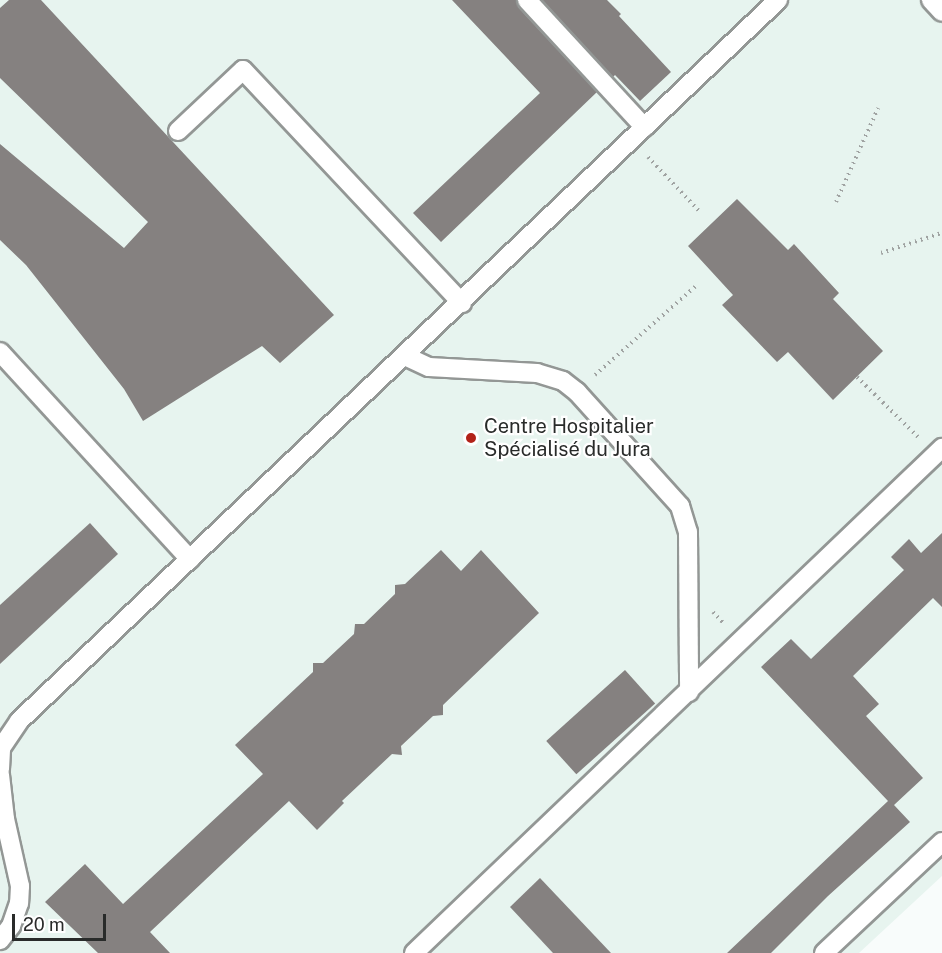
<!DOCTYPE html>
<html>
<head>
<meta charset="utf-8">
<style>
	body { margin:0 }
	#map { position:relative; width:942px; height:953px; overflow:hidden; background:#f8fcfb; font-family:"Public Sans",sans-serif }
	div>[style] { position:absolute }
	.built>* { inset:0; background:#e7f4ef }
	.building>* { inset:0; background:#858180; transform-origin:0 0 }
	.path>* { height:4px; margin-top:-2px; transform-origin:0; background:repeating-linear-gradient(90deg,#a0a3a2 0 1.5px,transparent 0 6px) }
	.roads { filter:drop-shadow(2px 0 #939795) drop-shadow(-2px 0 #939795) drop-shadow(0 2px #939795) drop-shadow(0 -2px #939795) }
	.lane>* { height:18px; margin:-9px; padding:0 9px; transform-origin:9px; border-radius:9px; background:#fff }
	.dots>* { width:16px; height:16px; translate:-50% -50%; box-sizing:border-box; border:3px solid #fff; border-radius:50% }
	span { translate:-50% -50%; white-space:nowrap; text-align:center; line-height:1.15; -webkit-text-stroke:4.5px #fff; paint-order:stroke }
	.poi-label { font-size:20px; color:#292b2a }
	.left { translate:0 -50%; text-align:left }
	.scale { position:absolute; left:12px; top:914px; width:94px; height:27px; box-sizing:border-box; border:3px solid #292b2a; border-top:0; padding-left:8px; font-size:18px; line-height:21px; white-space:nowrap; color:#292b2a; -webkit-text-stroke:4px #fff; paint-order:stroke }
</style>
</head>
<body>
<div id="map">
	<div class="built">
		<i style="clip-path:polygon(0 0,942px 0,942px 876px,859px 953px,0 953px)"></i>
	</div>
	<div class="building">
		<i style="clip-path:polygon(9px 0,41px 0,334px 315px,280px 363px,262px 346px,143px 421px,124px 389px,26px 265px,0 240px,0 144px,124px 248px,148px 222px,0 78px,0 8px)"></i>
		<i style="clip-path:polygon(452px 0,516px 0,519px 8px,597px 92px,441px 242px,413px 213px,540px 93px)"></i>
		<i style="clip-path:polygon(542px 0,607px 0,621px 14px,619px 16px,671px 72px,640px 101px,615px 75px,613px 77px)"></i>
		<i style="clip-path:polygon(737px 199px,788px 250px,794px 244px,839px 293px,833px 299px,883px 351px,833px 400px,788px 352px,777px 362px,722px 305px,733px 295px,688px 246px)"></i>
		<i style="clip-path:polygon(90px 523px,118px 554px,0 664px,0 605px)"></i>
		<i style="clip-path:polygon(942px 533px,942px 607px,933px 598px,853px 676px,879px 704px,866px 716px,923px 778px,894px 805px,910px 822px,828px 896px,771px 953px,727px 953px,888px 801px,761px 667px,791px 639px,811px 659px,904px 570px,891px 557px,909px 539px,921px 553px)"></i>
		<i style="clip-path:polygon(441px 550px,461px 571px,481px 550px,539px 613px,443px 705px,443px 715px,433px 716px,401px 746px,402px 755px,392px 754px,342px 801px,344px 803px,317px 830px,289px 801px,150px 932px,170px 953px,98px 953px,45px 902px,85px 864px,123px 904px,263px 774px,235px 745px,313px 672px,313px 663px,323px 663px,354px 634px,355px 624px,364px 624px,395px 594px,395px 585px,405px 584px)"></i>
		<i style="left:625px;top:670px;width:45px;height:106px;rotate:48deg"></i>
		<i style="clip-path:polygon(540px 878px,611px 953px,553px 953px,510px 907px)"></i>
	</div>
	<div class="path">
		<i style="left:648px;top:157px;width:77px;rotate:46.6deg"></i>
		<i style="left:836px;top:202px;width:103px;rotate:-65.9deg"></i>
		<i style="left:881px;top:253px;width:64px;rotate:-18.2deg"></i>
		<i style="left:595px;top:375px;width:136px;rotate:-41.4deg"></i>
		<i style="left:857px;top:377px;width:86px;rotate:44.5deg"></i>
		<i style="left:713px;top:612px;width:16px;rotate:47deg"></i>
	</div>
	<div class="roads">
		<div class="lane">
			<i style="left:527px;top:0;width:173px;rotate:47.3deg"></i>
			<i style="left:931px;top:0;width:16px;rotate:47deg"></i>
			<i style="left:178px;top:131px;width:89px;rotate:-43.2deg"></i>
			<i style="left:243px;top:70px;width:320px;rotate:46.8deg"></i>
			<i style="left:0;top:352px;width:281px;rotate:47.5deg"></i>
			<i style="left:405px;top:356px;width:26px;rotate:25deg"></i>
			<i style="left:429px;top:367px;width:108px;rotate:3.2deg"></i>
			<i style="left:537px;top:373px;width:27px;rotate:17deg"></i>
			<i style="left:563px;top:381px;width:18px;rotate:38deg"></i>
			<i style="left:577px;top:392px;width:154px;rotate:47.9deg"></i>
			<i style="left:680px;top:506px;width:27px;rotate:73deg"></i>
			<i style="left:688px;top:532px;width:160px;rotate:89.6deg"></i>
			<i style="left:0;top:769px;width:21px;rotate:-87deg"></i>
			<i style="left:1px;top:748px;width:32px;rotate:-56deg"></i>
			<i style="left:19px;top:721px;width:1047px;rotate:-43.53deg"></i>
			<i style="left:0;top:775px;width:44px;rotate:83.5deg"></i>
			<i style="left:5px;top:819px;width:69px;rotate:77.4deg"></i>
			<i style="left:20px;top:886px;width:17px;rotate:93deg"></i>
			<i style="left:19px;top:903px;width:24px;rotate:109deg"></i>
			<i style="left:11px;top:926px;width:18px;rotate:128deg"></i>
			<i style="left:414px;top:953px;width:731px;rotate:-43.72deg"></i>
			<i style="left:824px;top:953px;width:162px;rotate:-43.2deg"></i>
		</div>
	</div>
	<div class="dots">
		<i style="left:471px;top:438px;background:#b22219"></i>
	</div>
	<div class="poi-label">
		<span class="left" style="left:484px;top:438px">Centre Hospitalier<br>Spécialisé du Jura</span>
	</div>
	<div class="scale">20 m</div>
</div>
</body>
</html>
